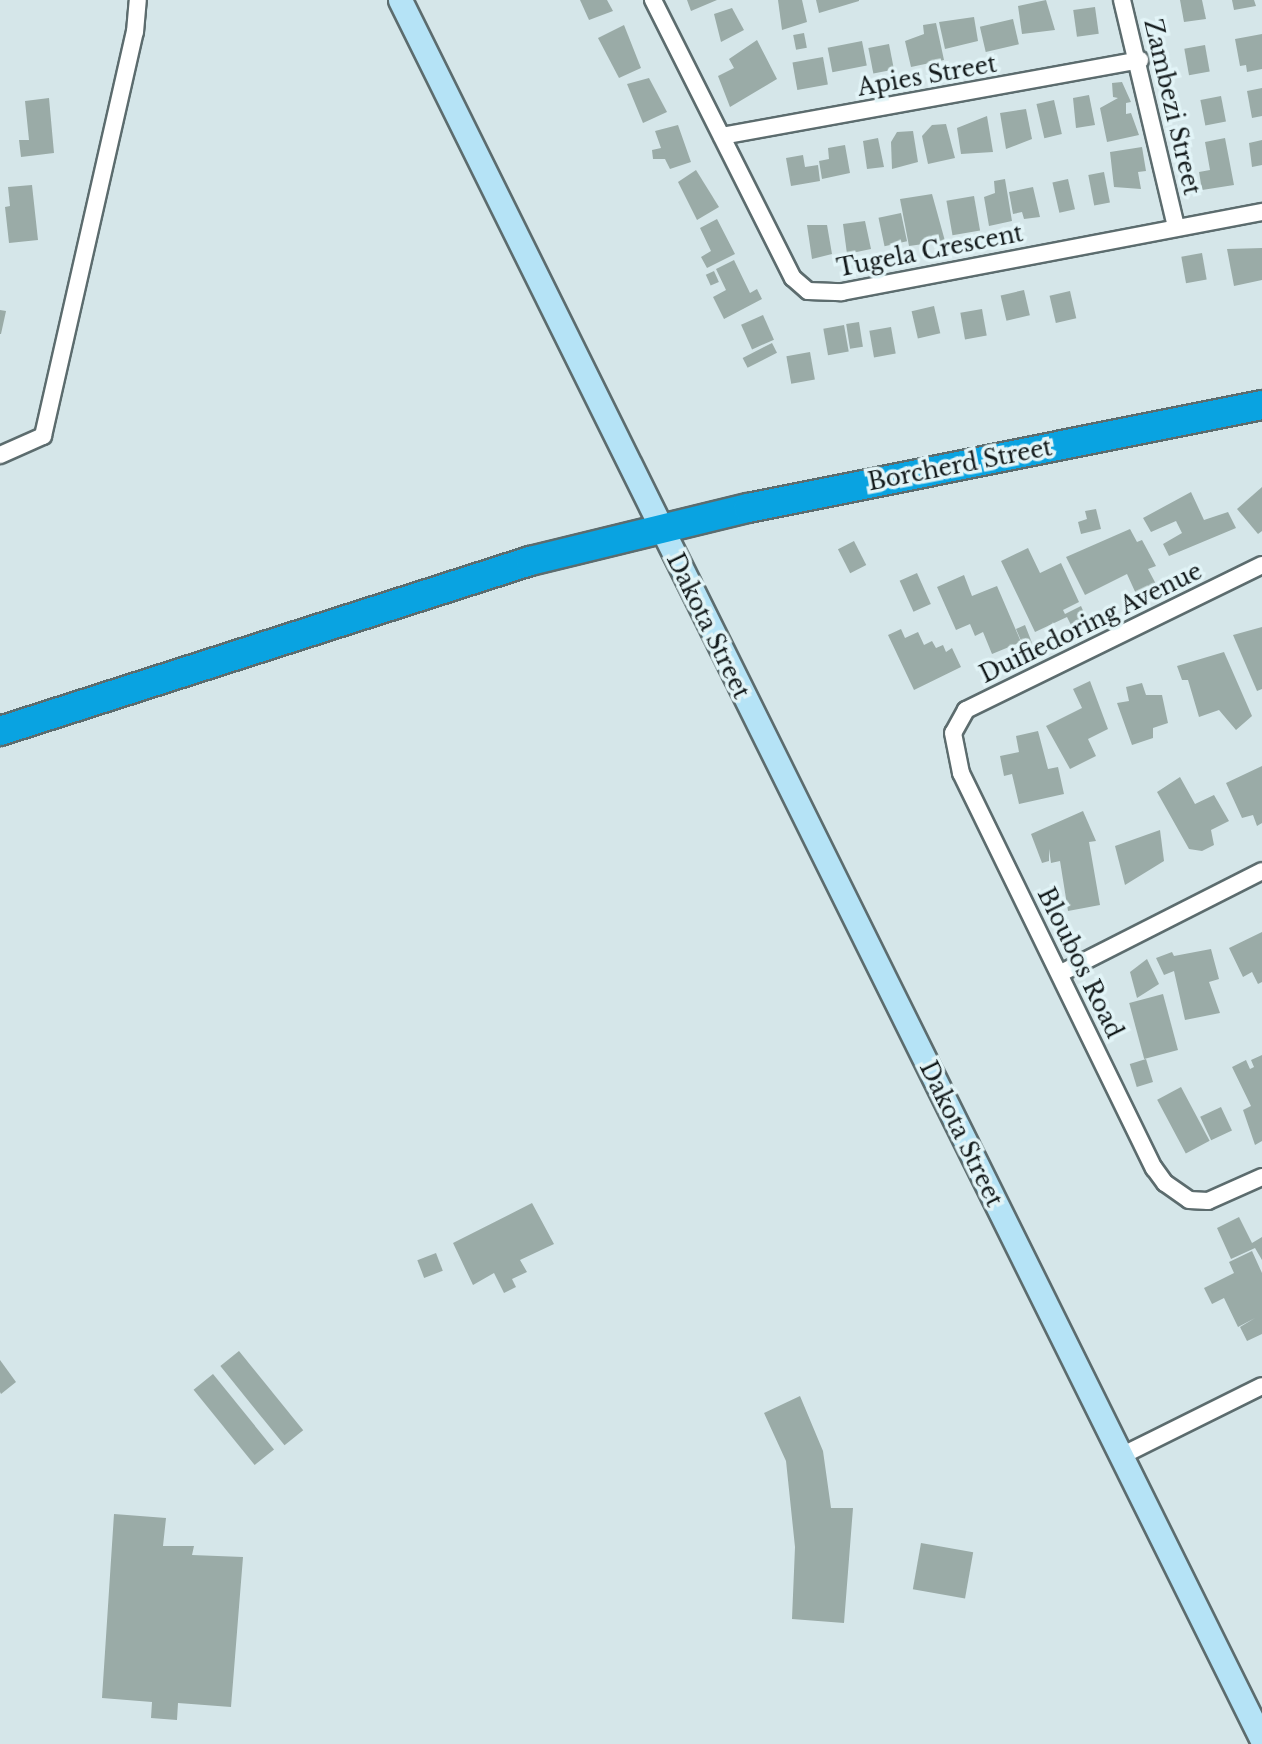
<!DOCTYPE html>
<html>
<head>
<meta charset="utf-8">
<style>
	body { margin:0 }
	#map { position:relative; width:1262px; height:1744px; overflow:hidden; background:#d5e6e9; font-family:"Libre Baskerville",serif }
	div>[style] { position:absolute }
	.building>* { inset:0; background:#9aaba7; transform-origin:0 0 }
	.roads { filter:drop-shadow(2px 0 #5c6c6e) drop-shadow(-2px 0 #5c6c6e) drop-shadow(0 2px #5c6c6e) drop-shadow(0 -2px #5c6c6e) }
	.street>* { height:16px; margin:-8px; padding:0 8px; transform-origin:8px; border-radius:8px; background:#fff }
	.secondary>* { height:23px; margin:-11.5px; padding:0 11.5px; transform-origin:11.5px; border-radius:11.5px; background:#b5e3f6 }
	.highway>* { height:28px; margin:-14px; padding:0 14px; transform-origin:14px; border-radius:14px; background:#09a3e1 }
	span { translate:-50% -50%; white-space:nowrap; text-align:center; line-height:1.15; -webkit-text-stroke:7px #e2f4f7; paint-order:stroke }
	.street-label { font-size:23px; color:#131a1b }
</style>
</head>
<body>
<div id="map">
	<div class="building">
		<i style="clip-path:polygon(580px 0,607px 0,613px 11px,589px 20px)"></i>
		<i style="clip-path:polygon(687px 0,717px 0,691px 11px)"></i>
		<i style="clip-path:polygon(778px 0,802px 0,807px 22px,782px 30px)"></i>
		<i style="clip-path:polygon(816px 0,859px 0,859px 1px,819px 13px)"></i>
		<i style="clip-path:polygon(1046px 0,1055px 30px,1022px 34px,1018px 6px)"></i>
		<i style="clip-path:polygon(1180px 0,1202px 0,1206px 19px,1184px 22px)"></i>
		<i style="clip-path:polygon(1232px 0,1254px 0,1256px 6px,1234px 10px)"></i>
		<i style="left:1095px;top:7px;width:27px;height:22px;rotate:82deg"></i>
		<i style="clip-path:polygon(732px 8px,744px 30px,721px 42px,714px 14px)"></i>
		<i style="clip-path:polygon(974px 17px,978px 41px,945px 49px,939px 22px)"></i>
		<i style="left:1013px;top:19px;width:26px;height:34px;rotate:77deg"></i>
		<i style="clip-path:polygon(936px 23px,944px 60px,911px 67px,905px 41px,924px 34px,923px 25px)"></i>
		<i style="clip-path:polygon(624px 25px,641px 68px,619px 78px,598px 38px)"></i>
		<i style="left:804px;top:33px;width:15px;height:11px;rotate:79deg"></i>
		<i style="clip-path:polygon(1262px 34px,1262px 69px,1247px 72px,1246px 65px,1240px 66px,1235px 39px)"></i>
		<i style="clip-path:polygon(757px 40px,777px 79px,730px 107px,718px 76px,734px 68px,729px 59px)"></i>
		<i style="left:862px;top:41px;width:25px;height:35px;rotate:79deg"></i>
		<i style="left:889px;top:44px;width:26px;height:21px;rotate:79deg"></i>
		<i style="left:1205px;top:45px;width:27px;height:21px;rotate:80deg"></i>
		<i style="left:823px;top:57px;width:28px;height:31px;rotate:80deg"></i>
		<i style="clip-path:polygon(649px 78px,667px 112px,643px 123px,627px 84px)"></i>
		<i style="clip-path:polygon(1122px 82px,1131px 102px,1126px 103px,1126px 114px,1131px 113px,1139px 135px,1107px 142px,1100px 108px,1118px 98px,1113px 97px,1112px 83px)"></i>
		<i style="clip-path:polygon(1262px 88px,1262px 116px,1252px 118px,1247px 91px)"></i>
		<i style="clip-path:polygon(1089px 95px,1095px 125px,1076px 128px,1073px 98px)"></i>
		<i style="left:1221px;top:96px;width:26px;height:21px;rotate:79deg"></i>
		<i style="clip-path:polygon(49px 98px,54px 153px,21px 157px,19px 140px,29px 140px,25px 101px)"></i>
		<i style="left:1054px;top:100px;width:35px;height:18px;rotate:77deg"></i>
		<i style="clip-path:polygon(1026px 109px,1032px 139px,1006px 149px,1000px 113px)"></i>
		<i style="clip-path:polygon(987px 116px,993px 152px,961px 154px,957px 128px)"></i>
		<i style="clip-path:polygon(946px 124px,955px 158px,928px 164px,922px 136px,932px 125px)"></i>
		<i style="clip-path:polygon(678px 125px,691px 162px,670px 169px,665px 159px,653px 159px,652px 150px,661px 148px,655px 131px)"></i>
		<i style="clip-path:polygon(913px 131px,918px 162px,892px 169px,891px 142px,897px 132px)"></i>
		<i style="clip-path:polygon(878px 138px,884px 167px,867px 169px,863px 141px)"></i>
		<i style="clip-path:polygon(1225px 138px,1234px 185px,1202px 190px,1199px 172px,1210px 170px,1205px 142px)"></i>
		<i style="clip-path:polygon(1262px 140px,1262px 165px,1252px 167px,1249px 143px)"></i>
		<i style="clip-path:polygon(845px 145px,850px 173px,822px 179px,819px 161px,829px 159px,828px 148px)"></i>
		<i style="clip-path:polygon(1142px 147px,1146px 171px,1138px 172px,1141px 189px,1114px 187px,1110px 152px)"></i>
		<i style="clip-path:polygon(803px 155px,805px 167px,818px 165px,820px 181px,791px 186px,786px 158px)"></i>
		<i style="clip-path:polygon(696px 170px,719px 207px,697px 220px,678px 182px)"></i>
		<i style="left:1104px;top:172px;width:31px;height:16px;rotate:79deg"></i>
		<i style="clip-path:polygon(1005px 179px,1012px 221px,989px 226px,984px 197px,995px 193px,994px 181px)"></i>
		<i style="left:1068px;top:179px;width:31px;height:16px;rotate:77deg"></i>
		<i style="clip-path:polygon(32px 185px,38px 240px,9px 243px,5px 207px,10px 206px,8px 187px)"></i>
		<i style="clip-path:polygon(1033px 187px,1040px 217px,1024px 219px,1022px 212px,1013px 214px,1009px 192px)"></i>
		<i style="clip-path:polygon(932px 194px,945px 241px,909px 246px,900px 199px)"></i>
		<i style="left:974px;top:196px;width:35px;height:28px;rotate:80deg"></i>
		<i style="left:901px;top:213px;width:29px;height:23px;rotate:78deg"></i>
		<i style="clip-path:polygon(717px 219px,735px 254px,707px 268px,701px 257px,711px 251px,700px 228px)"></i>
		<i style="clip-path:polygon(865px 221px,871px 249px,847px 254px,843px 224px)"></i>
		<i style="clip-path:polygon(807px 225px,827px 225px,832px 254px,812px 259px)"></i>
		<i style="clip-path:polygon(1262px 248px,1262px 280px,1234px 286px,1227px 249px)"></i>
		<i style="left:1202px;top:253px;width:27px;height:21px;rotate:80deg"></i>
		<i style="clip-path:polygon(734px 260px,750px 293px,757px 289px,762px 299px,724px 319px,713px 297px,726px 290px,716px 269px)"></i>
		<i style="left:714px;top:271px;width:12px;height:9px;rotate:66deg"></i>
		<i style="left:1024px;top:290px;width:26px;height:24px;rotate:77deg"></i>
		<i style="left:1070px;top:291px;width:28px;height:21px;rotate:77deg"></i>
		<i style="left:934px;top:306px;width:28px;height:23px;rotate:77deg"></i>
		<i style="left:982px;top:309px;width:27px;height:22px;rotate:80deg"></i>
		<i style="clip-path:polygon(0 310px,6px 311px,1px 334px,0 334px)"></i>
		<i style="left:763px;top:315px;width:27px;height:24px;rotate:66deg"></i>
		<i style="left:859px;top:322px;width:25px;height:13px;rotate:81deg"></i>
		<i style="left:844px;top:325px;width:27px;height:21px;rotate:80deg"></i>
		<i style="left:891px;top:327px;width:27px;height:22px;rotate:80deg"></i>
		<i style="left:772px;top:343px;width:11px;height:33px;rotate:63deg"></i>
		<i style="left:810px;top:352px;width:28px;height:24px;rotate:80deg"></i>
		<i style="clip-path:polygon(1262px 487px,1262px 531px,1258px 534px,1237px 509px)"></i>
		<i style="clip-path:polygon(1191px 492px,1204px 520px,1228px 512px,1236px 528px,1169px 556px,1163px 544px,1182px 533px,1176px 521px,1151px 532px,1143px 518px)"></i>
		<i style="clip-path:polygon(1096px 509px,1101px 529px,1081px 534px,1078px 522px,1087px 519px,1085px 511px)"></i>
		<i style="clip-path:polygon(1130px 529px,1137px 542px,1142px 540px,1156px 566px,1148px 569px,1157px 586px,1137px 596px,1127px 574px,1085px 595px,1066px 557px)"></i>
		<i style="left:854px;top:541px;width:27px;height:18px;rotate:63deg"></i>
		<i style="clip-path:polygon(1028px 548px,1040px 573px,1061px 563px,1079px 602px,1063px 610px,1065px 614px,1081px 606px,1088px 622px,1073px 629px,1067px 617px,1035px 632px,1001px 561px)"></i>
		<i style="left:917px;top:573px;width:34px;height:19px;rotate:66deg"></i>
		<i style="clip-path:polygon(964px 575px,972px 596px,997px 586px,1021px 642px,992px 654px,983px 632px,975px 636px,970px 624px,956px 630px,937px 587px)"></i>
		<i style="clip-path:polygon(1025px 625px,1036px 653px,1021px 659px,1016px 646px,1022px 643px,1016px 629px)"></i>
		<i style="clip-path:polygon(1262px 627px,1262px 689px,1257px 691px,1233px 635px)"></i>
		<i style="clip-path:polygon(901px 629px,905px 638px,918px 632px,924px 645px,932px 641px,936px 648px,943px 645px,946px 652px,952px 648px,961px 667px,914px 690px,888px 635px)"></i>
		<i style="clip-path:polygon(1224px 652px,1252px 716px,1236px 730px,1219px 710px,1199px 717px,1188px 680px,1182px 680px,1177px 666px)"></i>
		<i style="clip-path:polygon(1090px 681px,1108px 729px,1088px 739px,1096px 756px,1070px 769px,1046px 726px,1082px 708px,1073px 689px)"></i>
		<i style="clip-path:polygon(1142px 683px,1146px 695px,1162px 695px,1168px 723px,1153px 728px,1153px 738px,1132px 745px,1117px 703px,1129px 701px,1126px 687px)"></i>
		<i style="clip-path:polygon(1038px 731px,1048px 769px,1058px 767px,1064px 794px,1019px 804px,1012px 774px,1004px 776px,1000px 756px,1019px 752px,1016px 736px)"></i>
		<i style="clip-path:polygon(1262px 766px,1262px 823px,1257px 826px,1253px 815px,1242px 818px,1226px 783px)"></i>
		<i style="clip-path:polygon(1180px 777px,1195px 804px,1214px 795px,1229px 821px,1211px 830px,1214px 845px,1202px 851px,1189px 849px,1157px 792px)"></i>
		<i style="clip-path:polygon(1083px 811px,1096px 841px,1089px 842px,1100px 905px,1068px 911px,1060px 861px,1051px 863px,1049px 849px,1049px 861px,1042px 863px,1031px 834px)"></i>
		<i style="clip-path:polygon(1160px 830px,1164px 861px,1125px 885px,1115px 846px)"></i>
		<i style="clip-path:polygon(1262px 932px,1262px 982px,1258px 984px,1252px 972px,1243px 977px,1229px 948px)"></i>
		<i style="clip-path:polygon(1211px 949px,1219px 979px,1209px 982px,1220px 1013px,1185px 1020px,1174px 971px,1164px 975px,1156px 958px,1172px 952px,1174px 956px)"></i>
		<i style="clip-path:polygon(1147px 959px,1159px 984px,1137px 998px,1130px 972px)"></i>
		<i style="left:1163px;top:994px;width:58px;height:35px;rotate:75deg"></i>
		<i style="clip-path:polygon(1262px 1055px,1262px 1141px,1255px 1145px,1243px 1110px,1251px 1106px,1232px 1067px,1246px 1060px,1250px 1069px,1254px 1067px,1251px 1060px)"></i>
		<i style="left:1146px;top:1059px;width:24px;height:17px;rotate:73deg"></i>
		<i style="left:1181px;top:1087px;width:61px;height:27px;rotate:62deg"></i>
		<i style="left:1221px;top:1107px;width:26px;height:23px;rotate:65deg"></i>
		<i style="clip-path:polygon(532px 1203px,554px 1244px,520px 1260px,527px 1272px,512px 1279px,516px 1287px,504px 1293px,494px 1273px,473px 1285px,453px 1243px)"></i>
		<i style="clip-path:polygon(1239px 1217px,1252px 1243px,1262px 1237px,1262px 1260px,1255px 1248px,1231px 1259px,1217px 1228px)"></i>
		<i style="clip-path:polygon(1252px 1251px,1262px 1273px,1262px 1334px,1247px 1341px,1240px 1327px,1255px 1318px,1238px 1327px,1224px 1298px,1212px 1304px,1204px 1288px,1234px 1273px,1229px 1262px)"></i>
		<i style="left:436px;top:1253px;width:19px;height:20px;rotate:69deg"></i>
		<i style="left:239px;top:1351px;width:102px;height:24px;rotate:51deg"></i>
		<i style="clip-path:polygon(0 1360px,16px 1382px,1px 1394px,0 1392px)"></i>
		<i style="left:213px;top:1374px;width:97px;height:25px;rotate:51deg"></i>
		<i style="clip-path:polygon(800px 1396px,823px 1451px,831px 1508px,853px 1508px,844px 1623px,792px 1619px,795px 1547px,786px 1461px,764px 1413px)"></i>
		<i style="clip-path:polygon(114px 1514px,166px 1518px,163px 1546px,194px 1546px,192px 1555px,243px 1557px,231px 1707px,178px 1703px,177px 1720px,151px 1718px,152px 1702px,102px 1698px)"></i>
		<i style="left:921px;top:1543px;width:53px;height:47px;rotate:10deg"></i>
	</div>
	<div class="roads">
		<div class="street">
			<i style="left:653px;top:0;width:311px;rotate:63.3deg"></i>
			<i style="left:793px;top:278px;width:20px;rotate:41deg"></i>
			<i style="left:808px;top:291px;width:34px;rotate:2deg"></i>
			<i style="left:842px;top:292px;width:428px;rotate:-10.8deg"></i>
			<i style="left:1122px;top:0;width:232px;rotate:76.6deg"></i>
			<i style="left:722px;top:136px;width:425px;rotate:-10.3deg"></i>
			<i style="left:0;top:455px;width:47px;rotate:-23.8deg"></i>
			<i style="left:43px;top:436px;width:414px;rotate:-77.2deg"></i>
			<i style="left:135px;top:32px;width:32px;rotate:-85deg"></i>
			<i style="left:1262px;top:565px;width:330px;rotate:153.9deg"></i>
			<i style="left:966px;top:710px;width:26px;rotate:119deg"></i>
			<i style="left:953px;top:733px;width:41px;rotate:78.7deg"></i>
			<i style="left:961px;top:773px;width:440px;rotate:64deg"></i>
			<i style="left:1154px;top:1168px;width:19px;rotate:54deg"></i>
			<i style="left:1165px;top:1183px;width:29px;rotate:35deg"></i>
			<i style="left:1189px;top:1200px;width:19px;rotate:3deg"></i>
			<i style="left:1208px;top:1201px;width:59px;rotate:-24deg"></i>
			<i style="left:1061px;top:973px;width:225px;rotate:-26.9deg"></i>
			<i style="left:1121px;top:1456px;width:157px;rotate:-26.4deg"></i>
		</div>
		<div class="secondary">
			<i style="left:400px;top:0;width:1942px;rotate:63.65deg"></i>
		</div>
		<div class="highway">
			<i style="left:0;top:731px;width:557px;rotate:-17.78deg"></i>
			<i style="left:530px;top:561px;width:224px;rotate:-13.7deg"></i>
			<i style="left:748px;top:508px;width:524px;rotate:-11.33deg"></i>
		</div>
	</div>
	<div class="street-label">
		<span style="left:927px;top:76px;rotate:-10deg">Apies Street</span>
		<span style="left:1172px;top:107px;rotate:77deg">Zambezi Street</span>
		<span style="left:930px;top:251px;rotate:-11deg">Tugela Crescent</span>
		<span style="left:960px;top:465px;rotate:-11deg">Borcherd Street</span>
		<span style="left:1091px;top:623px;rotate:-26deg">Duifiedoring Avenue</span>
		<span style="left:708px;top:626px;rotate:64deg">Dakota Street</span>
		<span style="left:1080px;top:963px;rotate:64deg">Bloubos Road</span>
		<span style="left:961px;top:1134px;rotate:64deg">Dakota Street</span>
	</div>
</div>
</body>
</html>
